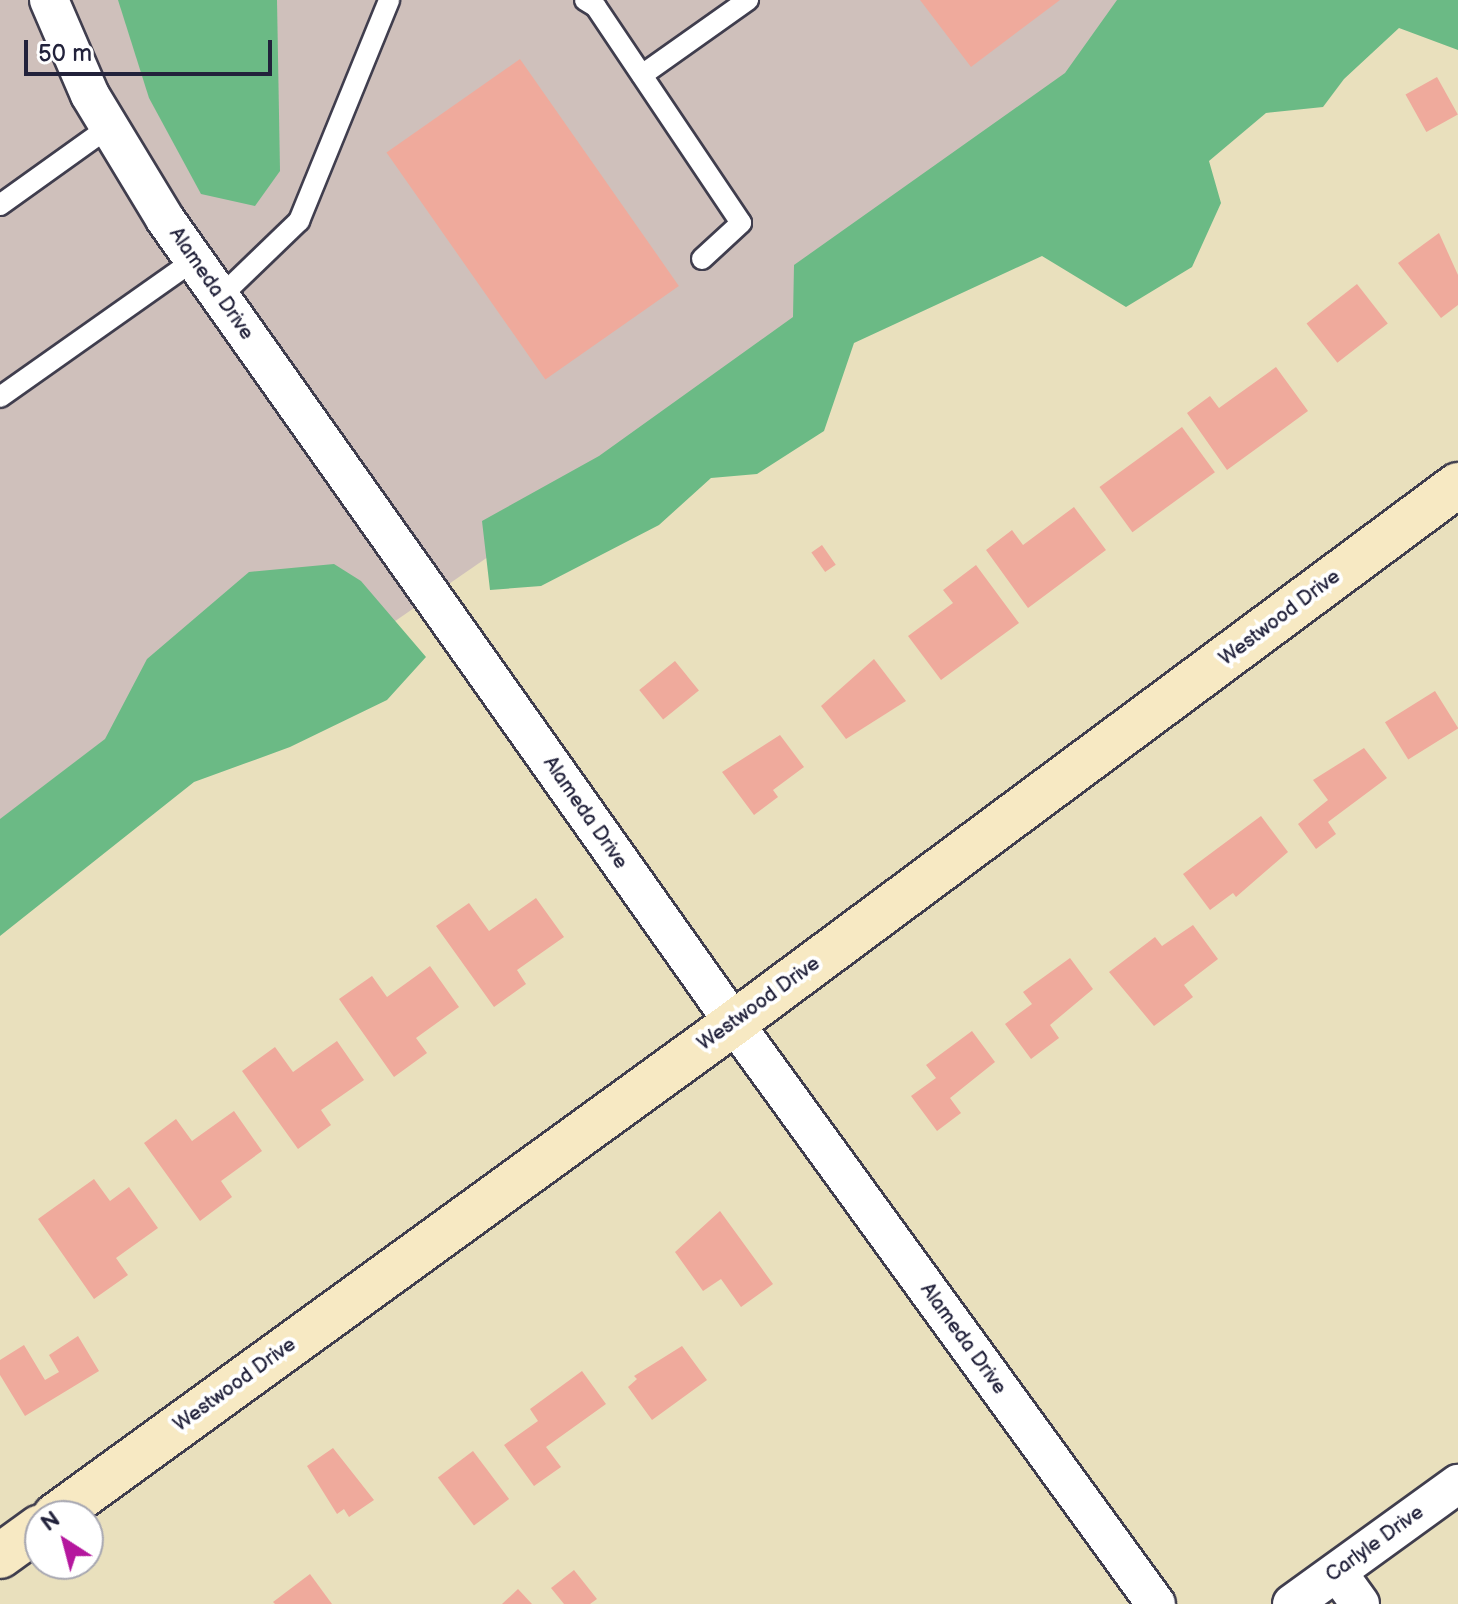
<!DOCTYPE html>
<html>
<head>
<meta charset="utf-8">
<style>
	body { margin:0 }
	#map { position:relative; width:1458px; height:1604px; overflow:hidden; background:#e9e0bd; font-family:"Balsamiq Sans",sans-serif }
	div>[style] { position:absolute }
	.industrial>* { inset:0; background:#cfc0bb }
	.forest>* { inset:0; background:#6bba85 }
	.building>* { inset:0; background:#efaa9c; transform-origin:0 0 }
	.roads { filter:drop-shadow(2px 0 #403e4e) drop-shadow(-2px 0 #403e4e) drop-shadow(0 2px #403e4e) drop-shadow(0 -2px #403e4e) }
	.lane>* { height:20px; margin:-10px; padding:0 10px; transform-origin:10px; border-radius:10px; background:#fff }
	.street>* { height:38px; margin:-19px; padding:0 19px; transform-origin:19px; border-radius:19px; background:#fff }
	.secondary>* { height:44px; margin:-22px; padding:0 22px; transform-origin:22px; border-radius:22px; background:#f7e9c3 }
	span { translate:-50% -50%; white-space:nowrap; text-align:center; line-height:1.15; -webkit-text-stroke:8px #fff; paint-order:stroke }
	.street-label { font-size:20px; color:#22223b }
	.north { position:absolute; left:24px; top:1500px; width:80px; height:80px; box-sizing:border-box; background:#fff; border:2px solid #a7a7b1; border-radius:50%; rotate:324deg; font-size:22px; font-weight:700; line-height:32px; text-align:center; color:#22223b }
	.north::after { content:''; display:block; margin:auto; width:28px; height:36px; background:#b5179e; clip-path:polygon(50% 0,100% 100%,50% 72%,0 100%) }
	.scale { position:absolute; left:24px; top:40px; width:248px; height:36px; box-sizing:border-box; border:4px solid #22223b; border-top:0; padding-left:10px; font-size:24px; line-height:28px; white-space:nowrap; color:#22223b; -webkit-text-stroke:6px #fff; paint-order:stroke }
</style>
</head>
<body>
<div id="map">
	<div class="industrial">
		<i style="clip-path:polygon(0 0,1294px 0,0 894px)"></i>
	</div>
	<div class="forest">
		<i style="clip-path:polygon(118px 0,277px 0,280px 171px,255px 206px,201px 194px,149px 98px)"></i>
		<i style="clip-path:polygon(1117px 0,1458px 0,1458px 50px,1399px 28px,1344px 79px,1323px 107px,1266px 113px,1209px 161px,1221px 203px,1192px 267px,1126px 307px,1042px 256px,854px 343px,824px 431px,757px 474px,711px 478px,659px 525px,541px 586px,490px 590px,482px 521px,599px 456px,793px 317px,794px 265px,1065px 73px)"></i>
		<i style="clip-path:polygon(334px 564px,361px 581px,426px 657px,387px 700px,290px 747px,194px 782px,0 936px,0 819px,105px 739px,147px 659px,249px 572px)"></i>
	</div>
	<div class="building">
		<i style="clip-path:polygon(920px 0,1060px 0,971px 67px)"></i>
		<i style="left:520px;top:59px;width:277px;height:163px;rotate:55deg"></i>
		<i style="left:1437px;top:77px;width:43px;height:36px;rotate:61deg"></i>
		<i style="clip-path:polygon(1439px 233px,1458px 275px,1458px 305px,1441px 318px,1398px 263px)"></i>
		<i style="left:1357px;top:284px;width:50px;height:64px;rotate:52deg"></i>
		<i style="clip-path:polygon(1276px 367px,1308px 411px,1227px 470px,1187px 413px,1210px 396px,1219px 408px)"></i>
		<i style="left:1182px;top:427px;width:56px;height:102px;rotate:54deg"></i>
		<i style="clip-path:polygon(1074px 507px,1106px 550px,1028px 608px,986px 550px,1012px 530px,1023px 545px)"></i>
		<i style="left:822px;top:545px;width:24px;height:13px;rotate:55deg"></i>
		<i style="clip-path:polygon(976px 565px,1019px 623px,941px 680px,908px 636px,953px 603px,943px 590px)"></i>
		<i style="clip-path:polygon(874px 659px,906px 701px,846px 739px,821px 706px)"></i>
		<i style="left:675px;top:661px;width:38px;height:46px;rotate:51deg"></i>
		<i style="left:1435px;top:691px;width:44px;height:59px;rotate:58deg"></i>
		<i style="clip-path:polygon(780px 735px,804px 767px,773px 790px,778px 797px,754px 815px,722px 772px)"></i>
		<i style="clip-path:polygon(1364px 748px,1387px 778px,1328px 822px,1336px 834px,1316px 849px,1298px 824px,1328px 800px,1313px 780px)"></i>
		<i style="clip-path:polygon(1261px 816px,1288px 852px,1236px 897px,1233px 893px,1210px 910px,1183px 874px)"></i>
		<i style="clip-path:polygon(536px 898px,564px 937px,517px 970px,526px 984px,494px 1007px,436px 926px,469px 903px,489px 931px)"></i>
		<i style="clip-path:polygon(1193px 925px,1218px 959px,1184px 985px,1193px 997px,1154px 1026px,1109px 972px,1155px 937px,1162px 946px)"></i>
		<i style="clip-path:polygon(1070px 958px,1093px 989px,1050px 1025px,1059px 1038px,1031px 1059px,1005px 1024px,1032px 1004px,1023px 992px)"></i>
		<i style="clip-path:polygon(430px 966px,459px 1007px,416px 1038px,427px 1053px,394px 1077px,339px 999px,372px 976px,387px 997px)"></i>
		<i style="clip-path:polygon(972px 1031px,995px 1062px,950px 1098px,961px 1113px,937px 1131px,911px 1096px,936px 1078px,926px 1065px)"></i>
		<i style="clip-path:polygon(337px 1041px,364px 1080px,321px 1110px,331px 1125px,298px 1149px,242px 1071px,275px 1047px,293px 1072px)"></i>
		<i style="clip-path:polygon(234px 1111px,262px 1151px,221px 1181px,232px 1197px,200px 1221px,144px 1143px,176px 1119px,192px 1141px)"></i>
		<i style="clip-path:polygon(94px 1179px,110px 1201px,129px 1187px,158px 1228px,116px 1258px,128px 1275px,94px 1299px,38px 1219px)"></i>
		<i style="clip-path:polygon(720px 1211px,773px 1284px,741px 1307px,721px 1279px,703px 1291px,675px 1252px)"></i>
		<i style="clip-path:polygon(78px 1336px,99px 1371px,25px 1416px,0 1375px,0 1360px,24px 1345px,45px 1380px,59px 1372px,49px 1355px)"></i>
		<i style="clip-path:polygon(682px 1346px,707px 1380px,652px 1420px,628px 1387px,637px 1379px,634px 1376px)"></i>
		<i style="clip-path:polygon(582px 1371px,606px 1404px,546px 1447px,561px 1467px,534px 1486px,504px 1445px,538px 1421px,530px 1409px)"></i>
		<i style="clip-path:polygon(333px 1448px,374px 1500px,349px 1517px,344px 1509px,337px 1514px,307px 1466px)"></i>
		<i style="left:473px;top:1451px;width:60px;height:44px;rotate:53deg"></i>
		<i style="clip-path:polygon(574px 1570px,597px 1599px,590px 1604px,564px 1604px,551px 1588px)"></i>
		<i style="clip-path:polygon(310px 1574px,332px 1604px,275px 1604px,273px 1602px)"></i>
		<i style="clip-path:polygon(518px 1589px,532px 1604px,502px 1604px)"></i>
	</div>
	<div class="roads">
		<div class="lane">
			<i style="left:585px;top:0;width:13px;rotate:32deg"></i>
			<i style="left:596px;top:7px;width:260px;rotate:56.1deg"></i>
			<i style="left:741px;top:223px;width:53px;rotate:137.3deg"></i>
			<i style="left:642px;top:75px;width:130px;rotate:-35.3deg"></i>
			<i style="left:0;top:205px;width:134px;rotate:-35.6deg"></i>
			<i style="left:220px;top:297px;width:110px;rotate:-43.9deg"></i>
			<i style="left:299px;top:221px;width:239px;rotate:-67.8deg"></i>
			<i style="left:0;top:397px;width:237px;rotate:-35.2deg"></i>
		</div>
		<div class="street">
			<i style="left:49px;top:0;width:103px;rotate:66.7deg"></i>
			<i style="left:90px;top:95px;width:145px;rotate:58.8deg"></i>
			<i style="left:165px;top:219px;width:985px;rotate:54.71deg"></i>
			<i style="left:734px;top:1023px;width:718px;rotate:54.01deg"></i>
			<i style="left:1337px;top:1572px;width:39px;rotate:54deg"></i>
			<i style="left:1292px;top:1604px;width:205px;rotate:-35.9deg"></i>
		</div>
		<div class="secondary">
			<i style="left:55px;top:1516px;width:839px;rotate:-35.98deg"></i>
			<i style="left:734px;top:1023px;width:902px;rotate:-36.62deg"></i>
			<i style="left:0;top:1556px;width:49px;rotate:-35.9deg"></i>
		</div>
	</div>
	<div class="street-label">
		<span style="left:211px;top:284px;rotate:55deg">Alameda Drive</span>
		<span style="left:1280px;top:618px;rotate:-37deg">Westwood Drive</span>
		<span style="left:585px;top:813px;rotate:55deg">Alameda Drive</span>
		<span style="left:759px;top:1004px;rotate:-36deg">Westwood Drive</span>
		<span style="left:963px;top:1339px;rotate:54deg">Alameda Drive</span>
		<span style="left:235px;top:1385px;rotate:-36deg">Westwood Drive</span>
		<span style="left:1375px;top:1544px;rotate:-36deg">Carlyle Drive</span>
	</div>
	<div class="north">N</div>
	<div class="scale">50 m</div>
</div>
</body>
</html>
